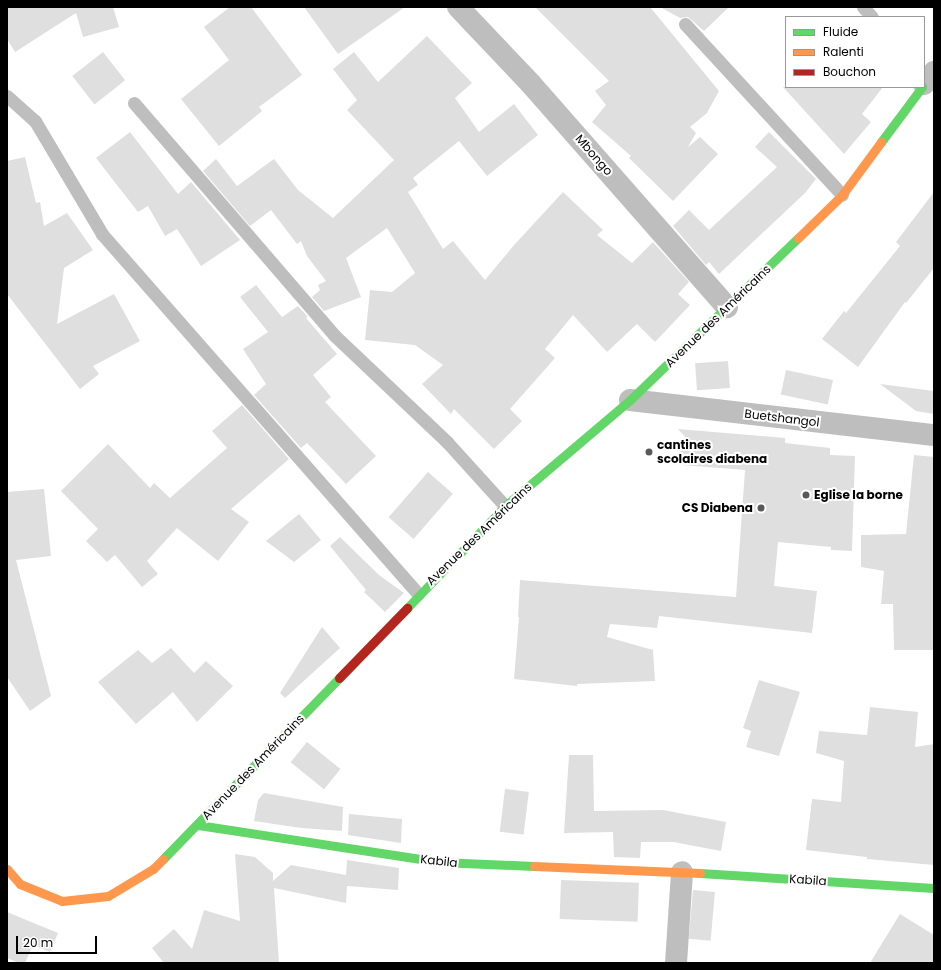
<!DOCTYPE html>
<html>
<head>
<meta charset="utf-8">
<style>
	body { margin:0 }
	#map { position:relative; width:941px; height:970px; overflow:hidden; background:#fff; font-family:Poppins,sans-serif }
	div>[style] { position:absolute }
	.building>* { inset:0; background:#dfdfdf; transform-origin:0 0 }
	.lane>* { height:13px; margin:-6.5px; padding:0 6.5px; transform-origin:6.5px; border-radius:6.5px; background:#bebebe }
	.street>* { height:22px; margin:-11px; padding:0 11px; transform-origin:11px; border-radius:11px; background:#bebebe }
	.fast>* { height:9px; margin:-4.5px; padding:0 4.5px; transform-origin:4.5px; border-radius:4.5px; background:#63d668 }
	.slow>* { height:9px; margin:-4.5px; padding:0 4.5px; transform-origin:4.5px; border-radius:4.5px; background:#ff974d }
	.jam>* { height:9px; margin:-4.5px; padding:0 4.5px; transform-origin:4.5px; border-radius:4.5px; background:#b3261e }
	.dots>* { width:11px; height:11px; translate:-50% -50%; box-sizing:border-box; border:2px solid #fff; border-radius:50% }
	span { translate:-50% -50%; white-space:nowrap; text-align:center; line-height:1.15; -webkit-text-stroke:4px #fff; paint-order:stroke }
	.street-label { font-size:12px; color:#000 }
	.poi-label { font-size:12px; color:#000; font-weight:700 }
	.left { translate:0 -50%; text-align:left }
	.right { translate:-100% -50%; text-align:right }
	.frame { position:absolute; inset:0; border:8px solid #000; pointer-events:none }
	.legend { position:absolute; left:785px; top:16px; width:140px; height:72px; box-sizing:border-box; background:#fff; border:1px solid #999; margin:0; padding:5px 7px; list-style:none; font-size:12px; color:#000 }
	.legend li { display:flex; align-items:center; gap:8px; height:20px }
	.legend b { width:20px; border:1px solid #999 }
	.scale { position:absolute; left:16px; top:936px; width:81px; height:18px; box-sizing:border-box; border:2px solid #000; border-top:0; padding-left:5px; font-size:12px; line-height:14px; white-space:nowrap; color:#000; -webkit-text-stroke:3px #fff; paint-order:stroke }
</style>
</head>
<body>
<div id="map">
	<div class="building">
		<i style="clip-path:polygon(7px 7px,113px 7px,119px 27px,83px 37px,76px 13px,15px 52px,7px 39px)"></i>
		<i style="clip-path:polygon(230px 7px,251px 7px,302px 75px,259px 107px,262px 111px,219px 146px,181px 99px,229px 60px,204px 27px)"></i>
		<i style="clip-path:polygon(304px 7px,405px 7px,338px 54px)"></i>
		<i style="clip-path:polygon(535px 7px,650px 7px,719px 91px,707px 113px,690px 127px,696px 133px,688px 147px,700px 137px,718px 154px,673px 201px,629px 158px,631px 156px,592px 122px,606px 105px,595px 91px,609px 81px)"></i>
		<i style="clip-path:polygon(660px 7px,729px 7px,704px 31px,688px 17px,680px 18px)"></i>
		<i style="clip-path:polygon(427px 36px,472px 83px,455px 98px,479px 132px,514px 104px,538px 135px,487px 176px,459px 141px,413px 178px,418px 185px,408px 192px,443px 249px,453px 241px,485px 280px,515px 244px,563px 192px,603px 230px,597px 235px,632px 263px,653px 242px,689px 282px,678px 294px,690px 305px,655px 342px,637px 324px,607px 352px,573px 315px,545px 349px,555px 358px,510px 409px,522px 421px,494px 449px,454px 409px,451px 414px,422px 384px,443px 365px,415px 345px,365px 340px,370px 290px,392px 292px,415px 273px,387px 228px,346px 258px,361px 297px,324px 311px,312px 297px,320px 290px,318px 285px,326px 281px,307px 256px,301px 241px,297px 244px,271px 210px,250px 226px,203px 171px,216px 159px,237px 186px,274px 159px,298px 190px,333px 218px,394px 160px,347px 110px,357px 100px,333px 69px,354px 52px,378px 82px)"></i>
		<i style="left:103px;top:52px;width:36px;height:39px;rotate:52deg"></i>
		<i style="clip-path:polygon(783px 87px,883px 87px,862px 114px,871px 122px,844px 154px)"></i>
		<i style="clip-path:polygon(130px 132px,178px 194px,191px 182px,240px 240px,201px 266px,177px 229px,165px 236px,148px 206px,138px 212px,96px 158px)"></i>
		<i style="clip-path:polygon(769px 132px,816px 179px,805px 193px,719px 274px,709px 262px,706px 265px,673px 226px,689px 210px,709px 230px,777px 167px,755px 147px)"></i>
		<i style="clip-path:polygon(25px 157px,36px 203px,40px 202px,44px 226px,67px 213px,93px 250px,64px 268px,57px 324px,114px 294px,140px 341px,93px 366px,99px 374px,80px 389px,7px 294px,7px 161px)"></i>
		<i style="clip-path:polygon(934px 192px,934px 268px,906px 303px,905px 302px,858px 367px,822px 339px,844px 311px,846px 313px,900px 246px,896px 242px)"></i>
		<i style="clip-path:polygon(256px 285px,282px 317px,298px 306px,308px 317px,306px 318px,337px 354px,313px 375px,331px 397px,325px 402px,376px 456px,346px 484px,307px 443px,301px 448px,254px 395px,266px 384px,243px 349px,268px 332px,240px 297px)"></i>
		<i style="left:728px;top:361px;width:27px;height:33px;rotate:86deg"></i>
		<i style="left:786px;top:370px;width:48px;height:25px;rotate:12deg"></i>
		<i style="clip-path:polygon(880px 384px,934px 391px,934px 414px,916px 411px)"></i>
		<i style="clip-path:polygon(242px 405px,289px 459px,231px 509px,249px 522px,218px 561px,177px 528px,147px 561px,158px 574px,142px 587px,115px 555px,107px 562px,86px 541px,98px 529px,61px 491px,108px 444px,150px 488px,154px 483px,170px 498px,227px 448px,212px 431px)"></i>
		<i style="clip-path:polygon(678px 429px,785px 438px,785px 443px,830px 448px,830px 455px,855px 456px,852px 551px,831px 550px,831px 547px,778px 542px,774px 586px,817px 591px,812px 633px,659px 616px,657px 628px,610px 624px,607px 637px,653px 650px,655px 681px,577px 684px,577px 686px,514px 679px,519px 617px,518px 617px,520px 580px,736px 597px,745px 470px,669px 464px,690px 442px)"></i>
		<i style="clip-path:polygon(914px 455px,934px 457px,934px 650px,894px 650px,893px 604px,881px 604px,884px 571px,861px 567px,861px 535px,906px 534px)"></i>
		<i style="left:428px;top:472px;width:33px;height:60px;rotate:41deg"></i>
		<i style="clip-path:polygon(44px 489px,51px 556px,16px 560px,51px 696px,30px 711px,7px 677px,7px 492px)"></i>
		<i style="clip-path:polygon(299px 514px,321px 540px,294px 562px,266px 541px)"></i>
		<i style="clip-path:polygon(340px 537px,379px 575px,404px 593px,385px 612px,364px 592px,366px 590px,330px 546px)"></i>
		<i style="clip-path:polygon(322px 627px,340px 648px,285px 698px,280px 693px)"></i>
		<i style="clip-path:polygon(171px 648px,194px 673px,206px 661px,233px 686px,197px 722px,173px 692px,136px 724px,98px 682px,138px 650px,152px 663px)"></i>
		<i style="clip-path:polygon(759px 680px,800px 692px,779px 756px,746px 747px,751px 731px,743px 728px)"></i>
		<i style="clip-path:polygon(870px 707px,918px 712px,915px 747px,934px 744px,934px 865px,867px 859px,867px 857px,806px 850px,812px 799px,841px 802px,844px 761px,816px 753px,819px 731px,867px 735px)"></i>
		<i style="left:307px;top:742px;width:43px;height:26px;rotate:39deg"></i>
		<i style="clip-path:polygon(569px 755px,593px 755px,594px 811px,663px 810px,726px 822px,721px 851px,673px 842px,641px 842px,640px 858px,614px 857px,613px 832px,564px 833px)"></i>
		<i style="left:505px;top:789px;width:24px;height:43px;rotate:7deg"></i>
		<i style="clip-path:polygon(264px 793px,343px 807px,342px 831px,301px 828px,254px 821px,258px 800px)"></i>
		<i style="clip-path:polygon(349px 814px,402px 819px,401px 843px,348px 835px)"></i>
		<i style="clip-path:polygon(235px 854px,255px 857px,273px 873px,273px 881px,291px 865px,346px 875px,347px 860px,399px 868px,398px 890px,347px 886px,346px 903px,274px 888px,279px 963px,164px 963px,152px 948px,174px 929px,192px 949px,204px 910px,240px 921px)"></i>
		<i style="left:561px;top:880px;width:78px;height:39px;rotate:2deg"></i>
		<i style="left:693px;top:890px;width:22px;height:49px;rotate:5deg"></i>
		<i style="clip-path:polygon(7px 912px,58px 933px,50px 952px,33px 945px,25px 963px,19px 963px,7px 958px)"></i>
		<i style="clip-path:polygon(900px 914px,934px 935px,934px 963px,870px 963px)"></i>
	</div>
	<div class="lane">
		<i style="left:863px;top:7px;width:13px;rotate:48deg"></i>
		<i style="left:685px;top:24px;width:232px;rotate:47.4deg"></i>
		<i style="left:7px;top:96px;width:38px;rotate:42deg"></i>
		<i style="left:35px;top:121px;width:131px;rotate:59.3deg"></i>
		<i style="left:102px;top:234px;width:479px;rotate:48.7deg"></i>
		<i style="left:134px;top:103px;width:306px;rotate:49.2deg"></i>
		<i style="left:334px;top:335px;width:156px;rotate:43.4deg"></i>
		<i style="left:447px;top:442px;width:86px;rotate:47.8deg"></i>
	</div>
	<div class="street">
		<i style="left:458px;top:7px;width:106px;rotate:46.5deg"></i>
		<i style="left:531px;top:84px;width:297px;rotate:48.7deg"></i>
		<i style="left:924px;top:84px;width:16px;rotate:-50deg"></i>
		<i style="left:630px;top:400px;width:306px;rotate:6.6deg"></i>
		<i style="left:676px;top:963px;width:91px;rotate:-86.2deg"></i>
	</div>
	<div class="fast">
		<i style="left:881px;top:142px;width:69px;rotate:-53.3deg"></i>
		<i style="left:407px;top:608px;width:141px;rotate:-46.1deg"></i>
		<i style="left:505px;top:506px;width:164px;rotate:-40.3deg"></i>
		<i style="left:630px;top:400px;width:233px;rotate:-44deg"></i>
		<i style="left:198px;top:825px;width:245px;rotate:8.7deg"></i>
		<i style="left:440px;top:862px;width:94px;rotate:2.4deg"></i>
		<i style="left:163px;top:859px;width:252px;rotate:-45.8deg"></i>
		<i style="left:700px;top:873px;width:234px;rotate:3.7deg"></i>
	</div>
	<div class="slow">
		<i style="left:798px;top:238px;width:62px;rotate:-44.3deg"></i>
		<i style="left:842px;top:195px;width:66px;rotate:-53.7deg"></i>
		<i style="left:534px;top:866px;width:166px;rotate:2.4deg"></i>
		<i style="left:7px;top:869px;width:20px;rotate:49deg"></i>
		<i style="left:20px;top:884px;width:45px;rotate:22deg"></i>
		<i style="left:62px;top:901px;width:46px;rotate:-6.2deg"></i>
		<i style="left:108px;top:896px;width:52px;rotate:-31deg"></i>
		<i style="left:153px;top:869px;width:14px;rotate:-45deg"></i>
	</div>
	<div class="jam">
		<i style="left:339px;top:678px;width:98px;rotate:-45.8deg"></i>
	</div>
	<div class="dots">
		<i style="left:649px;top:452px;background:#595959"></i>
		<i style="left:806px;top:495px;background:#595959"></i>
		<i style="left:761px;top:508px;background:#595959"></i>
	</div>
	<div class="street-label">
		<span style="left:594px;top:155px;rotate:49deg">Mbongo</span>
		<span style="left:718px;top:316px;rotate:-44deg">Avenue des Américains</span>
		<span style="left:782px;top:418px;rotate:7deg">Buetshangol</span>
		<span style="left:479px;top:534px;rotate:-44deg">Avenue des Américains</span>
		<span style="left:253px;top:767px;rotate:-46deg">Avenue des Américains</span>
		<span style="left:439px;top:861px;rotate:6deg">Kabila</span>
		<span style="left:808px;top:880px;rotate:4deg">Kabila</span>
	</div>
	<div class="poi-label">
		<span class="left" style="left:657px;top:452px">cantines<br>scolaires diabena</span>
		<span class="left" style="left:814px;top:495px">Eglise la borne</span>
		<span class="right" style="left:753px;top:508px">CS Diabena</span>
	</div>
	<div class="frame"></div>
	<ul class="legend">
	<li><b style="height:5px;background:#63d668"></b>Fluide</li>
	<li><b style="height:5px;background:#ff974d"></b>Ralenti</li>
	<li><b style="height:5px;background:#b3261e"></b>Bouchon</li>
	</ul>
	<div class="scale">20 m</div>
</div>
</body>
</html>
